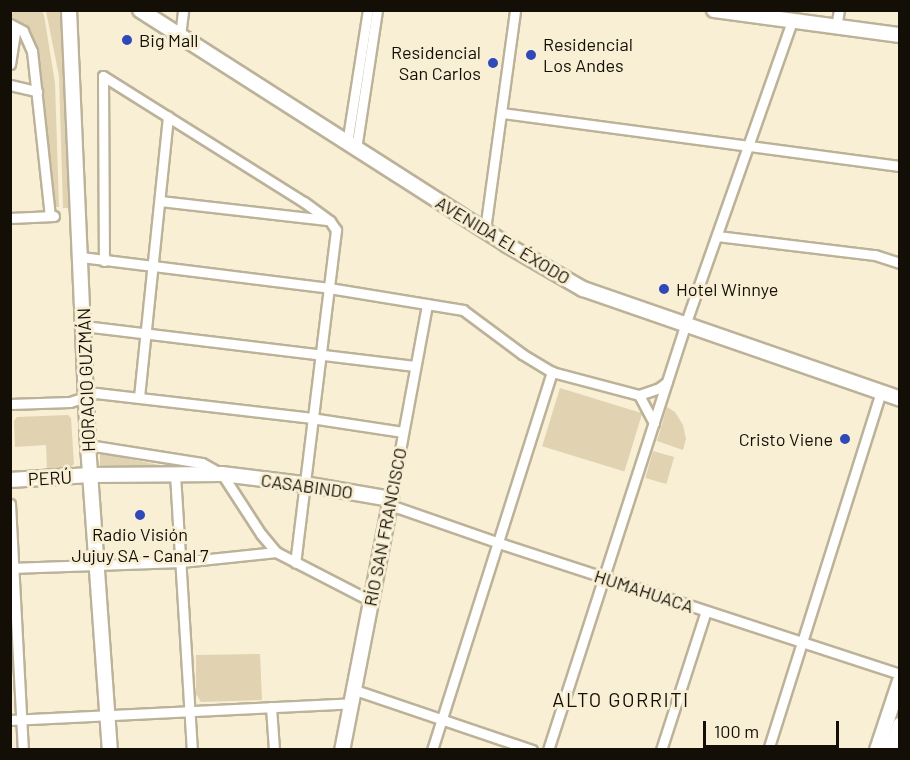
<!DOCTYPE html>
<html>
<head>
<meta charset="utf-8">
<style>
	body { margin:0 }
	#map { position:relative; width:910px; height:760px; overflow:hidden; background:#f9efd4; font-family:Barlow,sans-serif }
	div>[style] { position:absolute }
	.green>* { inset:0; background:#e1d3b1; transform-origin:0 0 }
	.roads { filter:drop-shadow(2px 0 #bcb299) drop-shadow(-2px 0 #bcb299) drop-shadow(0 2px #bcb299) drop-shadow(0 -2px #bcb299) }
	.street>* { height:9px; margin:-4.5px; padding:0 4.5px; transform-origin:4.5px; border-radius:4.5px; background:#fff }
	.secondary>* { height:14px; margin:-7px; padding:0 7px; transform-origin:7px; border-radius:7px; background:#fff }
	.dots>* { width:16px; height:16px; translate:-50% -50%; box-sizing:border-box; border:3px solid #f9efd4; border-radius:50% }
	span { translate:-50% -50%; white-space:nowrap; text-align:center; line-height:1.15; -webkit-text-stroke:6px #f9efd4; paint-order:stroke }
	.poi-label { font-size:18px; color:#130f07 }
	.left { translate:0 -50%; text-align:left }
	.right { translate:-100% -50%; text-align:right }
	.street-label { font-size:18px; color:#130f07 }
	.neighbourhood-label { font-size:20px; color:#130f07; letter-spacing:1.5px }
	.frame { position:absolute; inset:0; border:12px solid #130f07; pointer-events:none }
	.scale { position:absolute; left:703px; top:721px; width:136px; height:27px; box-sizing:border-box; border:3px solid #130f07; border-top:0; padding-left:8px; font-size:18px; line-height:21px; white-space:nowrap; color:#130f07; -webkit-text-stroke:4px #f9efd4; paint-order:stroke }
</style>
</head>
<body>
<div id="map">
	<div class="green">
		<i style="clip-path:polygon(13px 11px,42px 11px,44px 15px,55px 83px,59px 207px,53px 207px,36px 52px,28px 30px,11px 19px)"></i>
		<i style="clip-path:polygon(46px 11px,61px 11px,68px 118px,68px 208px,63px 208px,59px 76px)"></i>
		<i style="left:560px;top:388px;width:86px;height:61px;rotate:17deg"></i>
		<i style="clip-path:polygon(667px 407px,675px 412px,683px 425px,686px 439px,683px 450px,657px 441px)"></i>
		<i style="clip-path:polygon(68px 415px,71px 418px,74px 464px,70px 468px,47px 470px,46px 445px,15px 447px,14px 421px,17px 417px)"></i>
		<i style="left:653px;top:451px;width:22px;height:28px;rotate:16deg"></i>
		<i style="clip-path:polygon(100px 453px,169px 467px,100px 469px)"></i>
		<i style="clip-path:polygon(260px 654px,262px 700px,201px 702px,196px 694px,196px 655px)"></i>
	</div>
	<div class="roads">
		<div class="street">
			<i style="left:10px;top:24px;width:15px;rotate:28deg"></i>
			<i style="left:23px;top:31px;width:22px;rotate:66deg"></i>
			<i style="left:32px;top:51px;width:166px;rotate:83.8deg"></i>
			<i style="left:836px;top:27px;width:17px;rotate:-80deg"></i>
			<i style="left:180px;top:36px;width:26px;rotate:-83deg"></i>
			<i style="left:10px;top:64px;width:37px;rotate:-81deg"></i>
			<i style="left:103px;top:76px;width:237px;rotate:32.1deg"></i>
			<i style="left:304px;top:202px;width:32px;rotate:36deg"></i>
			<i style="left:330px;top:221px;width:11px;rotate:56deg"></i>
			<i style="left:336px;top:230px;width:335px;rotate:97deg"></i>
			<i style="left:103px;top:76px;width:185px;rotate:89.7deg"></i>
			<i style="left:10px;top:85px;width:28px;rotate:13deg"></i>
			<i style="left:502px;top:113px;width:402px;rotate:7.6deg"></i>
			<i style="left:347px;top:144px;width:136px;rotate:-81.1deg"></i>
			<i style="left:356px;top:149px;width:141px;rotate:-81.4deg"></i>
			<i style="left:160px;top:201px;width:168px;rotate:6.5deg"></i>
			<i style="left:10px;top:218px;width:44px;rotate:-2.6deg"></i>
			<i style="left:485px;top:230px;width:222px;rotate:-82.2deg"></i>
			<i style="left:717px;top:236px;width:159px;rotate:6.9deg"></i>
			<i style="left:875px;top:255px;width:26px;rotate:18deg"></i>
			<i style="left:81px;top:257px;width:250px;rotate:7.1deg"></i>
			<i style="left:329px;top:288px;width:136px;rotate:9.3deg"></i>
			<i style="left:463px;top:310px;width:74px;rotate:36.7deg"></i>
			<i style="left:522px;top:354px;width:35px;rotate:31deg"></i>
			<i style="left:552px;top:372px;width:90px;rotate:14.8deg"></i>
			<i style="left:639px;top:395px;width:21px;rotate:-19deg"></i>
			<i style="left:659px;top:388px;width:10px;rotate:-37deg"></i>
			<i style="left:84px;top:326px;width:333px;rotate:6.9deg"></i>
			<i style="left:639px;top:395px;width:32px;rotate:62deg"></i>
			<i style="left:139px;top:397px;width:282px;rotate:-84.1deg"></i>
			<i style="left:10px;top:404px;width:60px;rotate:-1.9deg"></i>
			<i style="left:70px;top:402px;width:28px;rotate:-19deg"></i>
			<i style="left:96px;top:393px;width:216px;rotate:6.6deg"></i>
			<i style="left:311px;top:418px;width:93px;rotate:8.7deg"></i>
			<i style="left:88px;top:445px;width:115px;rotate:9deg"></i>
			<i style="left:202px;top:463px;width:23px;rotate:29deg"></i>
			<i style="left:222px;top:474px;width:72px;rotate:57deg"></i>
			<i style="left:261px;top:534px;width:23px;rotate:50deg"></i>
			<i style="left:276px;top:552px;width:107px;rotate:27.3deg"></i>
			<i style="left:175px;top:474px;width:277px;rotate:86.5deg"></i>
			<i style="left:391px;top:499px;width:198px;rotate:-79.5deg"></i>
			<i style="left:10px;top:504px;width:246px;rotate:87deg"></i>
			<i style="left:390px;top:505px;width:115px;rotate:19.2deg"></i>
			<i style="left:499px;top:543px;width:422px;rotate:18.1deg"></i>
			<i style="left:10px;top:568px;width:171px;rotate:-2deg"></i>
			<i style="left:181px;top:562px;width:96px;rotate:-6deg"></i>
			<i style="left:355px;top:690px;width:187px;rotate:18.7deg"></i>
			<i style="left:271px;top:707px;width:43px;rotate:86deg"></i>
			<i style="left:10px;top:720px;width:343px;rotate:-2.8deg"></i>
			<i style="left:432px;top:750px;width:397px;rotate:-72.4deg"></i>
			<i style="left:548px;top:750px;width:447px;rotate:-72.1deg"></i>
			<i style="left:685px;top:325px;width:322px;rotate:-70.6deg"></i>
			<i style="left:661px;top:750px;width:146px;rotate:-72.1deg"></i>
			<i style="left:768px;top:750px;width:375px;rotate:-72.5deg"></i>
		</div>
		<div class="secondary">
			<i style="left:69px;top:10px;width:435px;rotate:87.5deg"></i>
			<i style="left:88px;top:445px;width:306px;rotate:85.9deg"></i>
			<i style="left:140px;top:10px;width:436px;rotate:32.6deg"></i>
			<i style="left:507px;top:245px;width:88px;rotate:30.1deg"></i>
			<i style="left:583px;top:289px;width:336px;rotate:19.1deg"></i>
			<i style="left:714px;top:10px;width:188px;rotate:7.7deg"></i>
			<i style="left:10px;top:480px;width:80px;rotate:-3.6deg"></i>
			<i style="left:90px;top:475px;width:132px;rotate:-0.4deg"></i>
			<i style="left:222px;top:474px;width:83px;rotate:7deg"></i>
			<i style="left:304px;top:484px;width:88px;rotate:9.8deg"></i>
			<i style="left:391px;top:499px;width:256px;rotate:101deg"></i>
			<i style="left:877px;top:750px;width:73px;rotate:-71.6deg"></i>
			<i style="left:891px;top:750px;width:27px;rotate:-70deg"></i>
		</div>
	</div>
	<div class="dots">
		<i style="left:127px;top:40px;background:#3049ba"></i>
		<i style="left:531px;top:55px;background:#3049ba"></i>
		<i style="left:493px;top:63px;background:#3049ba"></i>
		<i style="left:664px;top:289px;background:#3049ba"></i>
		<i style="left:845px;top:439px;background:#3049ba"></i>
		<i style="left:140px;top:515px;background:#3049ba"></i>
	</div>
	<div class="poi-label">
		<span class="left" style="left:139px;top:40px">Big Mall</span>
		<span class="left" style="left:543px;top:55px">Residencial<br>Los Andes</span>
		<span class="right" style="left:481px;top:63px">Residencial<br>San Carlos</span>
		<span class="left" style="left:676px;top:289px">Hotel Winnye</span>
		<span class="right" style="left:833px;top:439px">Cristo Viene</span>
		<span style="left:140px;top:545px">Radio Visión<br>Jujuy SA - Canal 7</span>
	</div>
	<div class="street-label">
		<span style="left:503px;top:240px;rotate:31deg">AVENIDA EL ÉXODO</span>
		<span style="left:86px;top:380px;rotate:-92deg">HORACIO GUZMÁN</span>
		<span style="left:50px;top:478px;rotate:-3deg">PERÚ</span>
		<span style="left:307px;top:486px;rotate:8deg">CASABINDO</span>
		<span style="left:385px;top:527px;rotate:-79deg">RÍO SAN FRANCISCO</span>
		<span style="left:644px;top:591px;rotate:18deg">HUMAHUACA</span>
	</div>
	<div class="neighbourhood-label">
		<span style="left:621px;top:699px">ALTO GORRITI</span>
	</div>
	<div class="frame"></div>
	<div class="scale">100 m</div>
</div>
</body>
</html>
